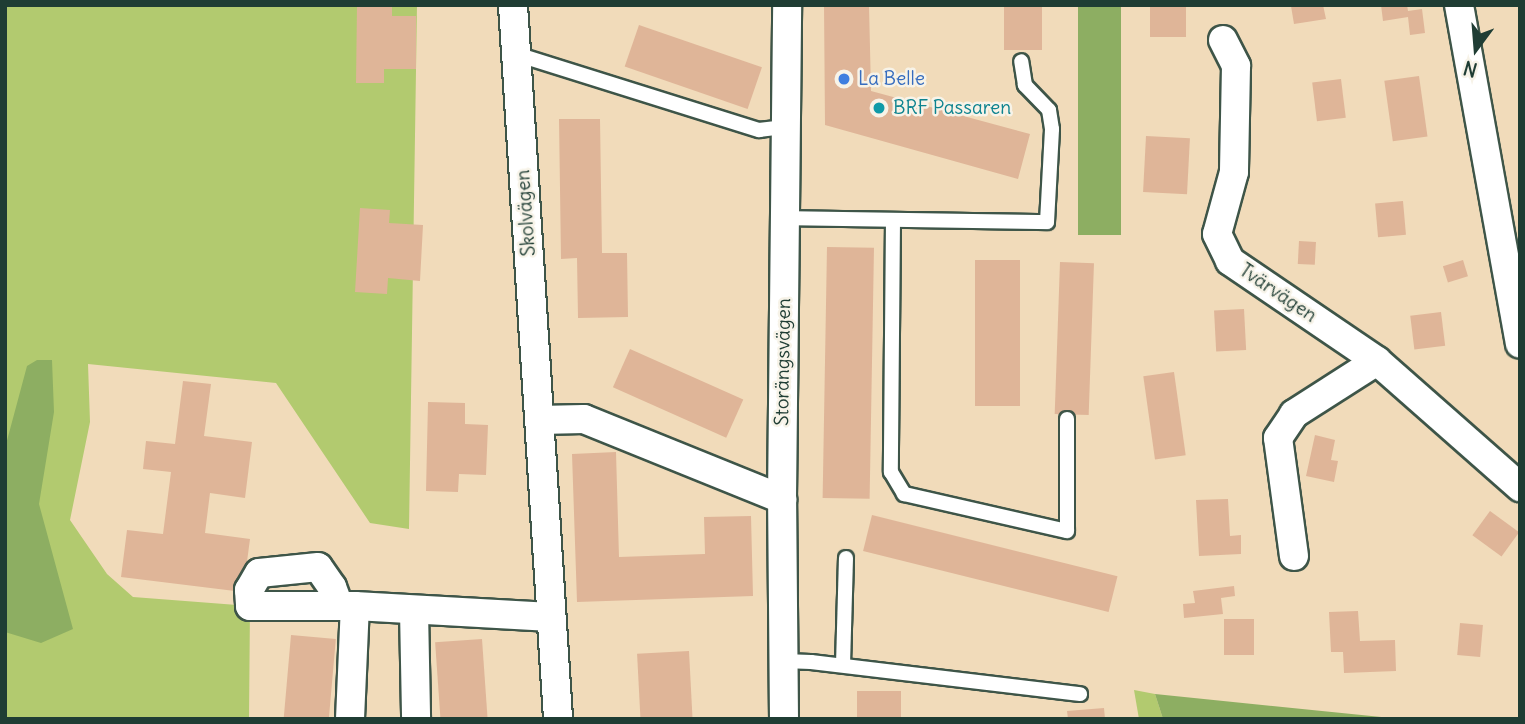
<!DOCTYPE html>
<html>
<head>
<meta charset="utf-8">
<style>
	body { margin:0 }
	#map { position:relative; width:1525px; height:724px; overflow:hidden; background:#f1dbba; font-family:Delius,sans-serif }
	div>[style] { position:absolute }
	.green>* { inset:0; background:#b2ca6f }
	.forest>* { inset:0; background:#8dae62; transform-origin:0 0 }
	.building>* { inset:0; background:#dfb598; transform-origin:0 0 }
	.roads { filter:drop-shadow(2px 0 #3e5548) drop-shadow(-2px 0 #3e5548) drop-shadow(0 2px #3e5548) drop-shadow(0 -2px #3e5548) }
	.service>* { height:14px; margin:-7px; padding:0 7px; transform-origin:7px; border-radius:7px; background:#fff }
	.minor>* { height:28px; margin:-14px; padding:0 14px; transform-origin:14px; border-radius:14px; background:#fff }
	.dots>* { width:19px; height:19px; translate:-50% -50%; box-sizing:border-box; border:4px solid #f7f3e8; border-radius:50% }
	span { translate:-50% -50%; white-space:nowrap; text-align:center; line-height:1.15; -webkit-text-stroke:5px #f7f3e8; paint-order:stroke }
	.shop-label { font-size:19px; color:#366cbe }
	.left { translate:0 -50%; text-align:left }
	.culture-label { font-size:19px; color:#0d838f }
	.street-label { font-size:19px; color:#1f3d34 }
	.frame { position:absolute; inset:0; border:7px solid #1f3d34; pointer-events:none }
	.north { position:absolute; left:1441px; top:14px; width:70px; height:70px; -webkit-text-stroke:5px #f7f3e8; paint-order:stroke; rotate:196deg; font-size:19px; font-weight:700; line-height:28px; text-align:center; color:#1f3d34 }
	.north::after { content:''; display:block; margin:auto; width:24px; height:32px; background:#1f3d34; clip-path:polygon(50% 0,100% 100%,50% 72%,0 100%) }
</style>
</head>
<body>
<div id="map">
	<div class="green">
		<i style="clip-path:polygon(5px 5px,417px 5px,409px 529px,370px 523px,276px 383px,88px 364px,90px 422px,70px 520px,107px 574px,133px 597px,250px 606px,249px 719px,5px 719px)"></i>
		<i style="clip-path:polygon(1134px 690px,1155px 694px,1163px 719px,1139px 719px)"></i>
	</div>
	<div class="forest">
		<i style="left:1078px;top:5px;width:43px;height:230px"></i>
		<i style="clip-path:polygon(37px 360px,52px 360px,54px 412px,39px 504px,73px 629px,41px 643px,5px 632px,5px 448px,27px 366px)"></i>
		<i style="clip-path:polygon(1155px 694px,1401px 719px,1163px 719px)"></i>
	</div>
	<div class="building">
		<i style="clip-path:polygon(357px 5px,392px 5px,392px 16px,416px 16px,416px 69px,384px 69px,384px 83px,356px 83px)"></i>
		<i style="clip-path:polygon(824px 5px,869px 5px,871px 91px,1030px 134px,1018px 179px,825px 125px)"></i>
		<i style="left:1004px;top:5px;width:38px;height:45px"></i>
		<i style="left:1150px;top:5px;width:36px;height:32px"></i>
		<i style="clip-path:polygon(1323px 5px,1326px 19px,1294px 24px,1291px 6px)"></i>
		<i style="clip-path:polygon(1381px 5px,1407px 5px,1408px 11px,1422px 9px,1425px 33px,1410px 35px,1408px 17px,1383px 21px)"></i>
		<i style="left:639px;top:25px;width:130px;height:44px;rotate:19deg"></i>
		<i style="left:1419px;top:76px;width:61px;height:35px;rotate:82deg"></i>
		<i style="left:1341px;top:79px;width:39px;height:29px;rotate:83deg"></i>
		<i style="clip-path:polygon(559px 119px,600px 119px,602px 253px,627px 253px,628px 317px,578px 318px,577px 258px,561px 259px)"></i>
		<i style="left:1146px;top:136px;width:44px;height:56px;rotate:3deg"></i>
		<i style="left:1403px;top:201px;width:34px;height:28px;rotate:85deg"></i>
		<i style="clip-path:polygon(360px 208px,390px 210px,389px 223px,423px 225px,420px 281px,388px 278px,387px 294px,355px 292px)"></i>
		<i style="left:1299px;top:241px;width:17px;height:23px;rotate:3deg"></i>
		<i style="left:827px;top:247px;width:47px;height:251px;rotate:1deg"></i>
		<i style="left:975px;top:260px;width:45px;height:146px"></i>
		<i style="left:1463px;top:260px;width:17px;height:21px;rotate:73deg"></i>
		<i style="left:1060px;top:262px;width:34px;height:152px;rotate:2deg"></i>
		<i style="left:1244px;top:309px;width:41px;height:30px;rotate:87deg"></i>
		<i style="left:1441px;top:312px;width:34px;height:31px;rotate:83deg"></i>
		<i style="left:630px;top:349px;width:124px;height:42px;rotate:24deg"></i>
		<i style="left:1174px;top:372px;width:84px;height:31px;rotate:82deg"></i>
		<i style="clip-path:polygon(183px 381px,211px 384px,204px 436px,252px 442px,245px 498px,210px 493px,205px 533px,250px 539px,243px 592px,121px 577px,127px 530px,163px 534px,171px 472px,143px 469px,146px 441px,175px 444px)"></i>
		<i style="clip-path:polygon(428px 402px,465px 403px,465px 424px,488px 425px,486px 475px,459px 474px,458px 492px,426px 491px)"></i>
		<i style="clip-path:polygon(1315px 435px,1335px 440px,1331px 460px,1338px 461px,1334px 482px,1306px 476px)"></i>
		<i style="clip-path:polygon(616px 452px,619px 557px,705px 554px,704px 517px,751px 516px,753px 596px,577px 602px,572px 454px)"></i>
		<i style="clip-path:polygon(1228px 499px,1230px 536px,1241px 535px,1241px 554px,1199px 556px,1196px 500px)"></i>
		<i style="left:1490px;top:511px;width:36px;height:30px;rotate:36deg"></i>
		<i style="left:872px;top:515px;width:253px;height:37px;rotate:14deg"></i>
		<i style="clip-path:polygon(1234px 586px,1235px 596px,1221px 598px,1223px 614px,1184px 618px,1183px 604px,1195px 603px,1193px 591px)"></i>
		<i style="clip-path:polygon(1358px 611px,1360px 641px,1395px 640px,1396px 671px,1344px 673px,1343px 652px,1331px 652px,1329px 612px)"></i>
		<i style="left:1224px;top:619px;width:30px;height:36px"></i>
		<i style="left:1460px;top:623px;width:23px;height:32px;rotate:5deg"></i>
		<i style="left:291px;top:635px;width:45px;height:84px;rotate:5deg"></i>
		<i style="left:482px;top:639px;width:80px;height:47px;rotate:86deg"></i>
		<i style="left:689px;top:651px;width:68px;height:52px;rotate:87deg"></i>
		<i style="left:857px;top:691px;width:44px;height:28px"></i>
		<i style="clip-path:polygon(1104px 708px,1105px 719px,1068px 719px,1067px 711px)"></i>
	</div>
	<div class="roads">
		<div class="service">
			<i style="left:516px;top:54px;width:255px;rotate:17.4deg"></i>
			<i style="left:759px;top:130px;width:26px;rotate:-7deg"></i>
			<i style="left:785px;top:218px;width:262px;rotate:0.9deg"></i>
			<i style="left:1047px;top:222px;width:93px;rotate:-86.9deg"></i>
			<i style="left:1052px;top:129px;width:19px;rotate:-99deg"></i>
			<i style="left:1049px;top:110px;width:35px;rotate:-134deg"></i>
			<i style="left:1025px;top:85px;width:24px;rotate:-99deg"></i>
			<i style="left:893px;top:220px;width:252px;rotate:90.5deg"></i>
			<i style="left:891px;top:472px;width:26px;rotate:59deg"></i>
			<i style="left:904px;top:494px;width:167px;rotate:12.8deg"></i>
			<i style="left:1067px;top:531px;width:112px;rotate:-90deg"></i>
			<i style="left:783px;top:661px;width:28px;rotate:2deg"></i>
			<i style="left:811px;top:662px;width:271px;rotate:6.8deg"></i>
			<i style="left:843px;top:665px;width:107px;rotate:-88.4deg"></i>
		</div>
		<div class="minor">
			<i style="left:513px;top:5px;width:715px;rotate:86.39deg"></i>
			<i style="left:1459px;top:5px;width:344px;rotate:79.8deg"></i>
			<i style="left:1223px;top:40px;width:29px;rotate:63deg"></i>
			<i style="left:1236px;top:66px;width:106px;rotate:91.1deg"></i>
			<i style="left:1234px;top:172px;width:64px;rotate:105.3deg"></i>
			<i style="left:1217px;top:234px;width:30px;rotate:64deg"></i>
			<i style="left:1230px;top:261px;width:178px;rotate:34.2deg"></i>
			<i style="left:1377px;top:361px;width:191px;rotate:41.4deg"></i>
			<i style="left:539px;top:420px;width:45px;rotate:-1.3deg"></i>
			<i style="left:584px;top:419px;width:214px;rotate:22deg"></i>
			<i style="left:1294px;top:556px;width:119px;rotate:-97.7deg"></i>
			<i style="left:1278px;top:438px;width:29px;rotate:-56deg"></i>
			<i style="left:1294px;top:414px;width:98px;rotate:-32.6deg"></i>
			<i style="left:339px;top:606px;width:20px;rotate:-110deg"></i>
			<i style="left:332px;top:587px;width:24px;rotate:-125deg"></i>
			<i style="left:318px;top:567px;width:59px;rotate:174.2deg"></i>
			<i style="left:259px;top:573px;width:20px;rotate:120deg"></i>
			<i style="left:249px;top:590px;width:16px;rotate:86deg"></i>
			<i style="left:250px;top:606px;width:105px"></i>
			<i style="left:355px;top:606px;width:196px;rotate:3.2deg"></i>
			<i style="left:414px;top:610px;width:109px;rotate:88.9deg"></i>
			<i style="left:350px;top:719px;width:113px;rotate:-87.5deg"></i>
			<i style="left:784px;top:719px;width:220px;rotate:-90.5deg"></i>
			<i style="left:782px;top:499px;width:494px;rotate:-89.4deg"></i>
		</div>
	</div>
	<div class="dots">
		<i style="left:844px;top:79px;background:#3f7fe0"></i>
		<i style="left:879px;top:108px;background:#0f9aa8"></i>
	</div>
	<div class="shop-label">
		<span class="left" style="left:858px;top:79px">La Belle</span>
	</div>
	<div class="culture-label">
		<span class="left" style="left:893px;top:108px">BRF Passaren</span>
	</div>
	<div class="street-label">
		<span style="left:526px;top:213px;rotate:-94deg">Skolvägen</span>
		<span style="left:1278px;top:293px;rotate:34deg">Tvärvägen</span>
		<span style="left:783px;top:362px;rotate:-89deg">Storängsvägen</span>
	</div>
	<div class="frame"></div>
	<div class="north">N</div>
</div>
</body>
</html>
